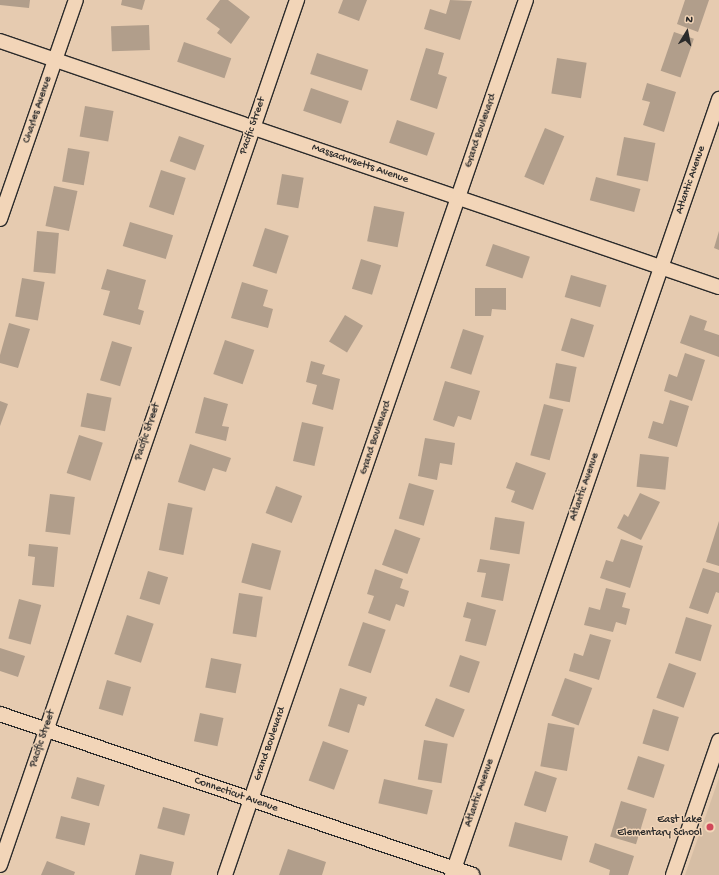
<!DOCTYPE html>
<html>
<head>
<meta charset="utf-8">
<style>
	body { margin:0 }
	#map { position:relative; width:719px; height:875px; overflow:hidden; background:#e6cbb0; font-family:"Gochi Hand",sans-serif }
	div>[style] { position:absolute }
	.built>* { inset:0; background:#d6bea5 }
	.building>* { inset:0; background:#b19e8b; transform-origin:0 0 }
	.roads { filter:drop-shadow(1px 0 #2b2b2b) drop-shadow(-1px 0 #2b2b2b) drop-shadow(0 1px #2b2b2b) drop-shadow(0 -1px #2b2b2b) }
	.minor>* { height:14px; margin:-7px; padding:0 7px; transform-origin:7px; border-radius:7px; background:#f2d5b8 }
	.dots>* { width:11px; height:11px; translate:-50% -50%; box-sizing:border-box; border:2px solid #f2d5b8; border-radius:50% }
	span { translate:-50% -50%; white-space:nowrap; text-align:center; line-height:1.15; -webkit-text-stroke:3px #f2d5b8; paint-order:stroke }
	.street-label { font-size:11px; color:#2b2b2b }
	.poi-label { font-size:11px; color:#2b2b2b }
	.right { translate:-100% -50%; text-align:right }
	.north { position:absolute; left:667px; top:12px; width:40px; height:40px; -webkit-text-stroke:3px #f2d5b8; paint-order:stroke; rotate:10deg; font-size:11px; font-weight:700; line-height:16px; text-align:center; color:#2b2b2b }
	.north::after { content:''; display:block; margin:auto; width:14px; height:18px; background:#2b2b2b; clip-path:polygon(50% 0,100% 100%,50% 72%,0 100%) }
</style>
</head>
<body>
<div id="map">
	<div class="built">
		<i style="clip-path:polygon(719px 778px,719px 875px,685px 875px)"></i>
	</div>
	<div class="building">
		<i style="clip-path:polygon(0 0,30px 0,29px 8px,0 5px)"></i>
		<i style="clip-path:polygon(122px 0,145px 0,142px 10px,121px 5px)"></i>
		<i style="clip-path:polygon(220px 0,228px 0,250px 17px,231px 44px,217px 33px,220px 29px,206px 19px)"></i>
		<i style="clip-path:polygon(343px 0,367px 0,359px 21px,338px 13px)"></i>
		<i style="clip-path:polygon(450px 0,472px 1px,460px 40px,424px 29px,430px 9px,446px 14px)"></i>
		<i style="clip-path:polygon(685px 0,709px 0,698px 32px,677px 24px)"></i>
		<i style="left:149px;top:25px;width:25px;height:38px;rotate:88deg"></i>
		<i style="left:674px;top:32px;width:21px;height:41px;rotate:19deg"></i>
		<i style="left:184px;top:42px;width:50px;height:21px;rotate:19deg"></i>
		<i style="clip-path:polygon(426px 48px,444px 53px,438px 74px,447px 77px,437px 109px,410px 100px)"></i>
		<i style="left:317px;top:53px;width:54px;height:22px;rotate:18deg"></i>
		<i style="left:557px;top:58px;width:30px;height:36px;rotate:9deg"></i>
		<i style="clip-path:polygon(647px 83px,676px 92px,664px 132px,643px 125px,650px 102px,642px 100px)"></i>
		<i style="left:311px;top:88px;width:40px;height:24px;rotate:19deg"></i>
		<i style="left:85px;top:106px;width:29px;height:31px;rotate:10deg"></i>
		<i style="left:397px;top:120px;width:40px;height:24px;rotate:19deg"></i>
		<i style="left:545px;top:128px;width:21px;height:53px;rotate:23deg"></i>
		<i style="left:179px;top:136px;width:27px;height:27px;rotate:20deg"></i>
		<i style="left:624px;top:137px;width:32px;height:39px;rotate:11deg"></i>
		<i style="left:68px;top:148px;width:22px;height:34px;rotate:10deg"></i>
		<i style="left:161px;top:170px;width:26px;height:39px;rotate:18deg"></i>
		<i style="left:282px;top:174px;width:22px;height:31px;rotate:10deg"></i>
		<i style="left:596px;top:177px;width:46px;height:24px;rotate:15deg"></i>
		<i style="left:54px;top:186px;width:24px;height:41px;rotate:12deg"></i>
		<i style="left:374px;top:206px;width:31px;height:36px;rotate:11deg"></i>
		<i style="left:130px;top:222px;width:45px;height:25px;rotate:17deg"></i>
		<i style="left:265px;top:228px;width:25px;height:40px;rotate:18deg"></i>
		<i style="left:37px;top:231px;width:22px;height:41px;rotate:5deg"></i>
		<i style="clip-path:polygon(719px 231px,719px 250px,714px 248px)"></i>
		<i style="left:493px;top:244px;width:39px;height:23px;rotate:19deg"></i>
		<i style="left:361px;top:259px;width:21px;height:31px;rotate:17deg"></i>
		<i style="clip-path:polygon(107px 269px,146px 280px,138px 309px,144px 311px,140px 325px,103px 315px,110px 291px,101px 289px)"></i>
		<i style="left:571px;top:275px;width:37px;height:23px;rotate:16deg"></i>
		<i style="left:22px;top:278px;width:23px;height:39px;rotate:10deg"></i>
		<i style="clip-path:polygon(242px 282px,268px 290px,263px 306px,273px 309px,268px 328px,231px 318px)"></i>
		<i style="clip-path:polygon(475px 288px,506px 288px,506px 310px,492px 309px,491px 316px,475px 316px)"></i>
		<i style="left:345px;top:315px;width:21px;height:31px;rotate:31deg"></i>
		<i style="clip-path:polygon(690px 315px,707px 321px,704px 330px,719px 335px,719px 357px,680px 343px)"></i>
		<i style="left:571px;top:318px;width:24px;height:34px;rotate:17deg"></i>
		<i style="clip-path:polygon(9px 323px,30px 329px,18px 368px,0 363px,0 355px)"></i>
		<i style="left:463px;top:329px;width:22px;height:41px;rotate:18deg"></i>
		<i style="left:225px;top:340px;width:31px;height:36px;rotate:19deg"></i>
		<i style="left:112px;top:341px;width:21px;height:41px;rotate:17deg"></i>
		<i style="clip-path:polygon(685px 353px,705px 360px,692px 401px,664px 391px,669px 374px,677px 377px)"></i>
		<i style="clip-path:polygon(311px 361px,325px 365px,322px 374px,340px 379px,333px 410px,312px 404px,317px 385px,306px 382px)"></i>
		<i style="left:556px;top:363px;width:21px;height:36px;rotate:11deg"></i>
		<i style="clip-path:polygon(445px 381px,480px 391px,471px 420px,458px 416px,454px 427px,433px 420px)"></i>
		<i style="left:87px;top:393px;width:25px;height:34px;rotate:11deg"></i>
		<i style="clip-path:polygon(204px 397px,228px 404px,222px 426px,229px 427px,226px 441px,195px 433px)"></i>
		<i style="clip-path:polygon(670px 400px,689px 406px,677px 447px,648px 438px,653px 421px,663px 424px)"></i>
		<i style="clip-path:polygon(0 401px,8px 404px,0 426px)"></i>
		<i style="left:544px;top:404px;width:20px;height:53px;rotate:15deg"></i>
		<i style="left:302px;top:422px;width:22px;height:40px;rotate:13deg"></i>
		<i style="left:79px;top:435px;width:25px;height:40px;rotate:18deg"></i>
		<i style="clip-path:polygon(425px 438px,455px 443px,452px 465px,440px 463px,437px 480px,418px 476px)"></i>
		<i style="clip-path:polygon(190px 444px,231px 458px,226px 472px,213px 468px,205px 491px,178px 482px)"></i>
		<i style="left:640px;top:454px;width:29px;height:33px;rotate:6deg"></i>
		<i style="clip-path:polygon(516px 462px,546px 473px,533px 510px,511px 502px,515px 491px,506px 488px)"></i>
		<i style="left:409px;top:483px;width:26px;height:37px;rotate:16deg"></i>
		<i style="left:276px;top:486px;width:28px;height:29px;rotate:21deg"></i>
		<i style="clip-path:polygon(640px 493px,660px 502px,641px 540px,617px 528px,624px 514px,628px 517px)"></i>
		<i style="left:50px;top:494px;width:25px;height:38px;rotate:7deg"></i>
		<i style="left:168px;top:503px;width:25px;height:48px;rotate:11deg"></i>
		<i style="left:495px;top:517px;width:30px;height:33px;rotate:9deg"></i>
		<i style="clip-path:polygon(719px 521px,719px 566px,706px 562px)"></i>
		<i style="left:395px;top:529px;width:27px;height:38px;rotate:20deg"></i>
		<i style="clip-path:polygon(621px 539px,643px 546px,630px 588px,600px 578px,606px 560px,613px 562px)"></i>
		<i style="left:252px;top:543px;width:30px;height:41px;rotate:15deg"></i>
		<i style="clip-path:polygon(29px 544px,58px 547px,54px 587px,32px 585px,35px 557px,28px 556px)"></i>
		<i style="clip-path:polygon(480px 559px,510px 564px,503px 601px,481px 597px,486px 573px,477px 572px)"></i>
		<i style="clip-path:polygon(703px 568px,719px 573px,719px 593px,716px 592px,708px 614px,689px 608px)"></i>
		<i style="clip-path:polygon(375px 569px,403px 579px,400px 588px,409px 591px,404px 607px,396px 604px,390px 621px,368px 613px,374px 596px,367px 594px)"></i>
		<i style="left:148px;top:571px;width:21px;height:29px;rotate:17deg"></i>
		<i style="clip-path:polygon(606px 588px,626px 593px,622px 607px,630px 609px,626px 625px,616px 622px,613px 632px,584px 625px,589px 607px,600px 610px)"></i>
		<i style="left:239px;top:593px;width:24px;height:41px;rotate:9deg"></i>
		<i style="left:19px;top:599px;width:23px;height:41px;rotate:15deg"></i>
		<i style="clip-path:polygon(467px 602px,496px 610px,486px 646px,465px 641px,471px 619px,463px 617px)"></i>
		<i style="left:127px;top:615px;width:28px;height:41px;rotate:18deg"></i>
		<i style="left:686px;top:617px;width:27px;height:38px;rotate:17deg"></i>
		<i style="left:363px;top:622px;width:24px;height:46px;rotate:19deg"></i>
		<i style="clip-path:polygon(590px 634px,611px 640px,599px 680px,569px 671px,574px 653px,583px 656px)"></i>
		<i style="clip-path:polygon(0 648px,25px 656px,18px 677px,0 671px)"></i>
		<i style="left:460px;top:655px;width:21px;height:33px;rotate:19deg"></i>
		<i style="left:211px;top:658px;width:31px;height:30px;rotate:11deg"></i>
		<i style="left:669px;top:663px;width:29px;height:37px;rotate:20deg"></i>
		<i style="left:565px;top:678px;width:29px;height:40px;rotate:20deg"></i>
		<i style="left:107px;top:680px;width:25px;height:30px;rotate:16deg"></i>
		<i style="clip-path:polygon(340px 688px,367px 697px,364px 706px,358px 704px,349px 733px,328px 726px)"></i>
		<i style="left:436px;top:698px;width:31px;height:30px;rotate:22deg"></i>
		<i style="left:653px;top:709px;width:27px;height:36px;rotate:17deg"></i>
		<i style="left:200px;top:713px;width:24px;height:29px;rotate:12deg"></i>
		<i style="left:548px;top:723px;width:27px;height:44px;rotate:10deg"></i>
		<i style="left:424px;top:740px;width:24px;height:40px;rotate:9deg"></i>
		<i style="left:323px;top:741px;width:27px;height:42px;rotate:20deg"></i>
		<i style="left:638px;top:756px;width:28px;height:35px;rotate:18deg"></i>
		<i style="left:535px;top:771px;width:23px;height:36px;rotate:18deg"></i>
		<i style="left:77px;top:777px;width:29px;height:22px;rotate:16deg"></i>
		<i style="left:384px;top:779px;width:50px;height:25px;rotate:13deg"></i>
		<i style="left:621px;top:801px;width:27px;height:37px;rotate:17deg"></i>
		<i style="left:163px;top:807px;width:28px;height:22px;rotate:15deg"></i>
		<i style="left:61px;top:816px;width:30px;height:23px;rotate:14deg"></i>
		<i style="left:515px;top:822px;width:55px;height:25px;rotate:15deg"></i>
		<i style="clip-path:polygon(595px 843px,634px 856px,628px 875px,609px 875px,610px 870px,589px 862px)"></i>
		<i style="clip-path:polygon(288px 849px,326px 862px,322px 875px,279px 875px)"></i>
		<i style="clip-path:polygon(140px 854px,174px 862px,171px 875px,135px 875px)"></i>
		<i style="clip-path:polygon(47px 861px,75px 872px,74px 875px,41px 875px)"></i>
	</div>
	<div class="roads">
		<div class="minor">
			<i style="left:0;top:41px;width:760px;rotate:18.89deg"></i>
			<i style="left:0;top:219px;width:232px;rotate:-70.9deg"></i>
			<i style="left:0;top:714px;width:499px;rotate:18.8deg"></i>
			<i style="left:0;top:865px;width:915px;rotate:-71.05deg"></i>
			<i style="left:225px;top:875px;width:925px;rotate:-71.02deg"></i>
			<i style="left:452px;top:875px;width:821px;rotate:-71.01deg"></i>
			<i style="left:673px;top:875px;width:142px;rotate:-71.1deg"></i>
		</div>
	</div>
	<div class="dots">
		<i style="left:710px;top:827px;background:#d1495b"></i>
	</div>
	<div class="street-label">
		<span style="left:38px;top:110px;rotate:-71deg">Charles Avenue</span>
		<span style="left:253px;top:126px;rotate:-71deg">Pacific Street</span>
		<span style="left:481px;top:131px;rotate:-71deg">Grand Boulevard</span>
		<span style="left:360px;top:164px;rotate:19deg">Massachusetts Avenue</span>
		<span style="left:691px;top:180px;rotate:-71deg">Atlantic Avenue</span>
		<span style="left:148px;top:432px;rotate:-71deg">Pacific Street</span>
		<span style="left:376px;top:438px;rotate:-71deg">Grand Boulevard</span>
		<span style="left:585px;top:487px;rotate:-71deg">Atlantic Avenue</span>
		<span style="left:43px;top:739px;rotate:-71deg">Pacific Street</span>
		<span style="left:270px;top:744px;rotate:-71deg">Grand Boulevard</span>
		<span style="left:480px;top:793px;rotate:-71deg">Atlantic Avenue</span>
		<span style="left:236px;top:795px;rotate:19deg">Connecticut Avenue</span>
	</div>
	<div class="poi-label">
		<span class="right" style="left:702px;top:827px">East Lake<br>Elementary School</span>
	</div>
	<div class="north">N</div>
</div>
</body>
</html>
